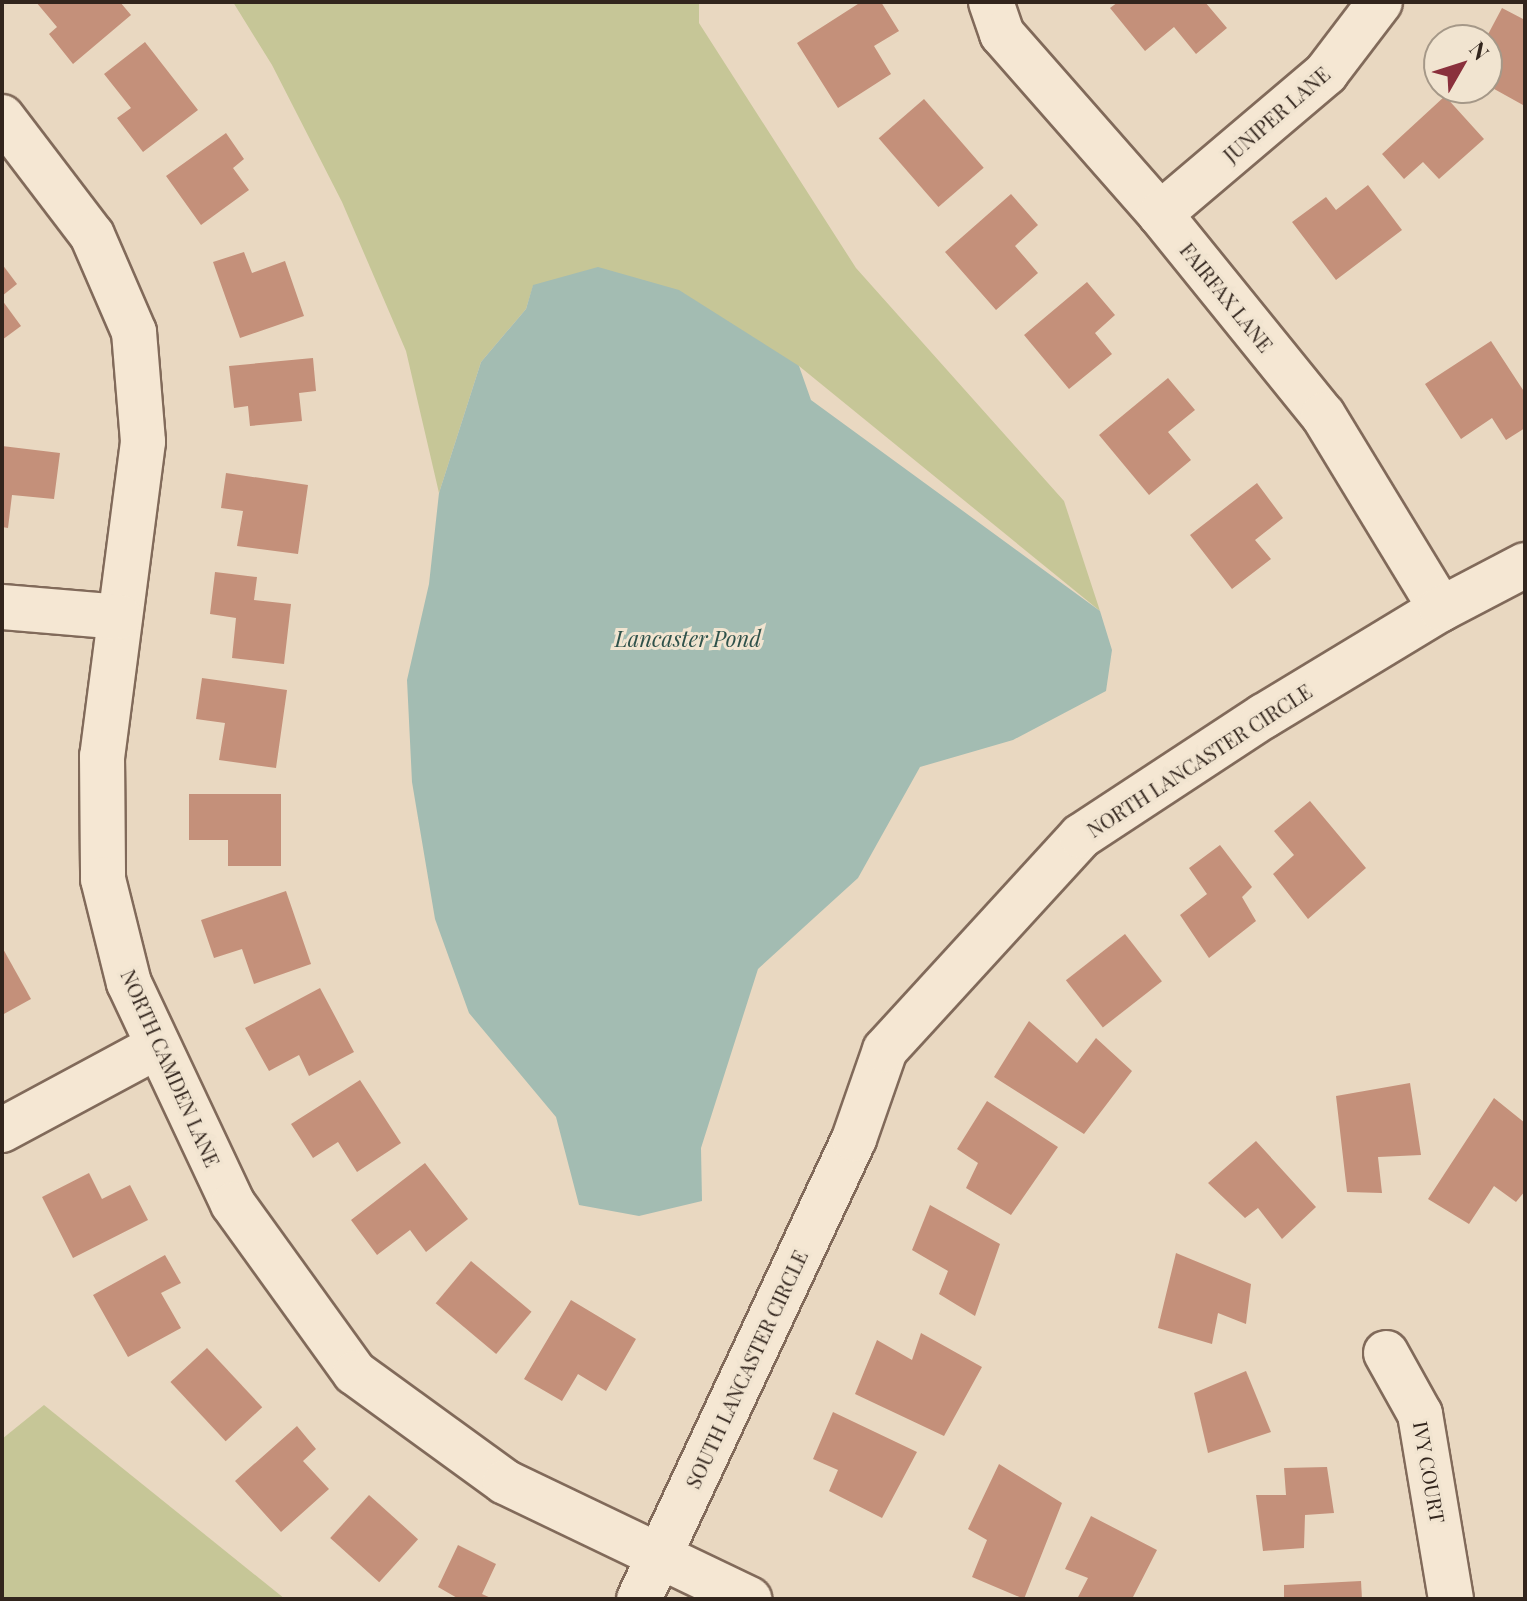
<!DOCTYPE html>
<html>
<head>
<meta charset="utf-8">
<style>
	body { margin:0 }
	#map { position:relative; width:1527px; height:1601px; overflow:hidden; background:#e9d8c1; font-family:"Playfair Display",serif }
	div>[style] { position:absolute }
	.green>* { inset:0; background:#c6c697 }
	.water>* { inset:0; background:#a3bcb2 }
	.building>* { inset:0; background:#c4907a; transform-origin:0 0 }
	.roads { filter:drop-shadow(2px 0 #816a5a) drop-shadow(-2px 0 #816a5a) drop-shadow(0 2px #816a5a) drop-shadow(0 -2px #816a5a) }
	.minor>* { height:44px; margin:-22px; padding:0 22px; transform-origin:22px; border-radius:22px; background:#f5e7d3 }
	span { translate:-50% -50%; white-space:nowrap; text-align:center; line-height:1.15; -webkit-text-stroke:6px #f1e4d0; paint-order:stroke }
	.street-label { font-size:20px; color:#32251d }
	.water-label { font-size:22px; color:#2e514a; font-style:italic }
	.frame { position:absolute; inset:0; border:4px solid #32251d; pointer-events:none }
	.north { position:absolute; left:1423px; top:24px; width:80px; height:80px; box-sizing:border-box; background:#f1e4d0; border:2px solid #a59888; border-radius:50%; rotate:51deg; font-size:22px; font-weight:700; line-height:32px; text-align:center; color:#32251d }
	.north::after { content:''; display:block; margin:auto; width:28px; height:36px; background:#8a303c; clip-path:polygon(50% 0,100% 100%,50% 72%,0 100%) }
</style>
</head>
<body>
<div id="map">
	<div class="green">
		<i style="clip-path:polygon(233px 2px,699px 2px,699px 23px,856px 268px,1064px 501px,1100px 611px,799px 366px,533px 286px,526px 309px,481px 362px,439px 493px,406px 351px,342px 202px,272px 65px)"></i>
		<i style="clip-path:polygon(44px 1405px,285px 1599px,2px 1599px,2px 1439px)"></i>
	</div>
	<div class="water">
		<i style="clip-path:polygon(598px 267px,679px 290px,799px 366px,811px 400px,1100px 611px,1112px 650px,1106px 691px,1013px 740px,920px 767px,858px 878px,758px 969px,701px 1148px,702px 1201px,639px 1216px,579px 1205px,556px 1117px,469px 1013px,435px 919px,412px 782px,407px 680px,429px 584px,439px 493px,481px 362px,526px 309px,533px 285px)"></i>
	</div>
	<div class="building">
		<i style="clip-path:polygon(36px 2px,120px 2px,131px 15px,73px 64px,49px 34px,57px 27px)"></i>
		<i style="clip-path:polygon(861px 2px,881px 2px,899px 31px,874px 46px,891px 74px,838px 108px,797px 43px)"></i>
		<i style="clip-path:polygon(1118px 2px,1205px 2px,1227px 28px,1196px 54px,1174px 27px,1145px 51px,1110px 8px)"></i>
		<i style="clip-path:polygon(1502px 8px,1525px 20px,1523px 105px,1487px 85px,1487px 40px,1467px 40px,1471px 32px,1485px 40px)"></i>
		<i style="clip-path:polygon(145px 42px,198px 110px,143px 152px,117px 118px,131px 108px,104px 74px)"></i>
		<i style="clip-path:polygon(1445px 96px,1484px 139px,1439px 179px,1423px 162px,1404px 179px,1382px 154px)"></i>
		<i style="left:924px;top:99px;width:91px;height:60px;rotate:49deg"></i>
		<i style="clip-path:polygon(226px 133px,244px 159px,233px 168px,249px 190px,201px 225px,166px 176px)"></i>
		<i style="clip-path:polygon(1368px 185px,1402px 230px,1336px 280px,1292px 222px,1326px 197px,1336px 210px)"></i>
		<i style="clip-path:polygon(1011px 194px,1038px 225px,1015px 246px,1038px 273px,996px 310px,945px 252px)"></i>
		<i style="clip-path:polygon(244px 252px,252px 273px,285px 261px,304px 316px,240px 338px,213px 262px)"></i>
		<i style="clip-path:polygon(2px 264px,17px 284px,2px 296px)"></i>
		<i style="clip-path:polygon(1087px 282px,1115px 315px,1095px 333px,1112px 354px,1069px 389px,1024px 335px)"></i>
		<i style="clip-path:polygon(2px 300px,21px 326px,2px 340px)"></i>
		<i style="clip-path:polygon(1491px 341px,1525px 393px,1525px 428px,1506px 440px,1492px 418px,1461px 439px,1425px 384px)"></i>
		<i style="clip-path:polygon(313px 358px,316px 391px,299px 393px,302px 421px,250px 426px,248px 406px,234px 408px,229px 366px)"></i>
		<i style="clip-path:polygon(1168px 378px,1195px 410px,1168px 432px,1191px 460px,1149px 495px,1099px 435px)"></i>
		<i style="clip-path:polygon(2px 446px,60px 453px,54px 499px,12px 495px,8px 528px,2px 527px)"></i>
		<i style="clip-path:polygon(226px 473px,308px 485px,298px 554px,237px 546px,243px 511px,221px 508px)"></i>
		<i style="clip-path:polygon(1257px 483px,1283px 518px,1255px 540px,1271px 559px,1232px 589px,1190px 535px)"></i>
		<i style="clip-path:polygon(215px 572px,257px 577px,254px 600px,291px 604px,284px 664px,232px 658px,236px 618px,210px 614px)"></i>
		<i style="clip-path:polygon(202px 678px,287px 690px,276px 768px,219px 760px,225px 723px,196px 719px)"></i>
		<i style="clip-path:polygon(189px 794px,281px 794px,281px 866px,228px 866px,228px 840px,189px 840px)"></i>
		<i style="clip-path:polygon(1310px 801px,1366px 868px,1308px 919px,1273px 874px,1294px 855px,1274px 831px)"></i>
		<i style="clip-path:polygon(1220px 845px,1252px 887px,1242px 897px,1256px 921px,1209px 958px,1180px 915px,1207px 894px,1189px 868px)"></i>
		<i style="clip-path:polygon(286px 891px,311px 964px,254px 984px,242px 949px,214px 958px,201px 920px)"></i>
		<i style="left:1125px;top:934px;width:60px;height:75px;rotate:52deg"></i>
		<i style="clip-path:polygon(2px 947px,31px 999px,2px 1015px)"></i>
		<i style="clip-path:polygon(320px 988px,354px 1052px,309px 1076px,299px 1055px,269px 1071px,245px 1028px)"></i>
		<i style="clip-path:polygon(1029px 1021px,1077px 1063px,1096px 1038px,1132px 1071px,1084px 1134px,994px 1077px)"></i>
		<i style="clip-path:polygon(360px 1080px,401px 1143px,357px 1172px,338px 1142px,313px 1158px,291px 1124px)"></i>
		<i style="clip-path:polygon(1410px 1083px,1421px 1155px,1378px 1157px,1382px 1193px,1347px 1192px,1336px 1096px)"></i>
		<i style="clip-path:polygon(1494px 1098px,1525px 1123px,1525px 1191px,1516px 1202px,1494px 1186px,1469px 1224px,1428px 1199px)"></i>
		<i style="clip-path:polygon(987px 1101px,1058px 1147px,1011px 1215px,966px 1188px,978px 1163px,957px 1149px)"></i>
		<i style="clip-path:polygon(1256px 1141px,1316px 1207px,1282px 1239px,1258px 1208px,1245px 1218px,1208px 1183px)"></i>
		<i style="clip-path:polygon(425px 1163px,468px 1219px,426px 1252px,410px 1230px,377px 1255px,351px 1220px)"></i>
		<i style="clip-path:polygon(89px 1173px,102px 1199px,130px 1185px,148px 1220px,73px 1258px,42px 1197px)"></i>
		<i style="clip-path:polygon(930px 1205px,1000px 1244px,975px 1316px,939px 1294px,948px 1271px,912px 1250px)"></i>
		<i style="clip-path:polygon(1176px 1253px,1251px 1284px,1246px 1324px,1218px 1313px,1212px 1344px,1158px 1328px)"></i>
		<i style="clip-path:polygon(165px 1255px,181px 1283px,161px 1293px,181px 1328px,128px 1357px,93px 1295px)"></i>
		<i style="left:471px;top:1261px;width:79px;height:55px;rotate:40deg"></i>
		<i style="clip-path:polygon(571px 1300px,636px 1339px,606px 1391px,578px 1374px,562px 1401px,524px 1379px)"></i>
		<i style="clip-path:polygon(921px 1333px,982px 1367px,944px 1436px,855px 1394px,877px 1340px,912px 1360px)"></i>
		<i style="left:207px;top:1348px;width:81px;height:50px;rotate:47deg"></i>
		<i style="clip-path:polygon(1246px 1371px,1271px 1432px,1208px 1453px,1194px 1393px)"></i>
		<i style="clip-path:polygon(833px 1412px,917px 1452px,882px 1518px,829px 1491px,838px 1470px,813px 1459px)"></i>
		<i style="clip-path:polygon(297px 1426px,316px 1449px,303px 1461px,329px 1489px,281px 1532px,235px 1481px)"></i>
		<i style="clip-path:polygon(999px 1464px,1062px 1503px,1024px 1599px,972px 1577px,987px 1540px,968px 1529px)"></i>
		<i style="clip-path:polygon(1327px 1467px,1334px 1513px,1305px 1515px,1304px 1548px,1263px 1551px,1256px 1495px,1286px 1495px,1284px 1468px)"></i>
		<i style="left:369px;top:1495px;width:66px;height:58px;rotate:42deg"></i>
		<i style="clip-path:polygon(1091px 1516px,1157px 1550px,1132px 1599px,1077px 1599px,1088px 1578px,1065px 1569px)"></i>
		<i style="clip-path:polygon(458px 1545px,496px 1564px,482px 1594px,493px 1599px,459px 1599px,438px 1587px)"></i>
		<i style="clip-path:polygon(1361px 1581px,1362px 1599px,1284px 1599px,1284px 1585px)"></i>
	</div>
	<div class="roads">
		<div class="minor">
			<i style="left:991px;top:2px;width:34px;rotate:71deg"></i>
			<i style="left:1002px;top:34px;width:240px;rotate:48.7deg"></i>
			<i style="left:1160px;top:214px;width:259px;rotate:51deg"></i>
			<i style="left:1323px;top:415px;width:227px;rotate:58.7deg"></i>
			<i style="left:2px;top:117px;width:148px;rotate:52.7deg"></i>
			<i style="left:92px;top:235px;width:106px;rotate:66.6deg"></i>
			<i style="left:134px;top:332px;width:110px;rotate:85.3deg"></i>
			<i style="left:143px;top:442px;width:317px;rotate:97.4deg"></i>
			<i style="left:102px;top:756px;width:123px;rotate:89.5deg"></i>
			<i style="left:103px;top:879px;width:107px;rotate:76deg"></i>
			<i style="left:129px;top:983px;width:244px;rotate:64.8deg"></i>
			<i style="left:233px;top:1204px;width:208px;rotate:54.2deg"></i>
			<i style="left:355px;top:1373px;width:185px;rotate:36deg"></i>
			<i style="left:505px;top:1482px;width:271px;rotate:25.6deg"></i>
			<i style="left:1160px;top:214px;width:218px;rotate:-40.3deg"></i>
			<i style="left:1326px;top:73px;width:89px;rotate:-52.7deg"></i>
			<i style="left:2px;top:607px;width:118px;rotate:4.8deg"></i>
			<i style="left:2px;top:1130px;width:177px;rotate:-28.3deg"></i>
			<i style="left:1386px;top:1353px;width:70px;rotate:60.9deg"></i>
			<i style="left:1420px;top:1414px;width:188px;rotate:80.5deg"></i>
			<i style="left:639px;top:1599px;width:508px;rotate:-64.95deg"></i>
			<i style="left:854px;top:1139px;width:94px;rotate:-70.8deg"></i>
			<i style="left:885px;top:1050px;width:290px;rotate:-47.5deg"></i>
			<i style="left:1081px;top:836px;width:219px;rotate:-33.3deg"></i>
			<i style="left:1264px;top:716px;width:207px;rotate:-31.2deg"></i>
			<i style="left:1441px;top:609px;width:95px;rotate:-27.6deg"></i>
		</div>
	</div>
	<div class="street-label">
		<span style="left:1276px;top:114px;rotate:-41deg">JUNIPER LANE</span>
		<span style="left:1227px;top:297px;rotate:51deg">FAIRFAX LANE</span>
		<span style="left:1199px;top:760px;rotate:-33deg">NORTH LANCASTER CIRCLE</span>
		<span style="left:171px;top:1068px;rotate:66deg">NORTH CAMDEN LANE</span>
		<span style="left:746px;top:1369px;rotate:-65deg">SOUTH LANCASTER CIRCLE</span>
		<span style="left:1430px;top:1472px;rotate:80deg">IVY COURT</span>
	</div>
	<div class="water-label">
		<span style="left:688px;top:639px">Lancaster Pond</span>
	</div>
	<div class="frame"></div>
	<div class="north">N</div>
</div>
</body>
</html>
